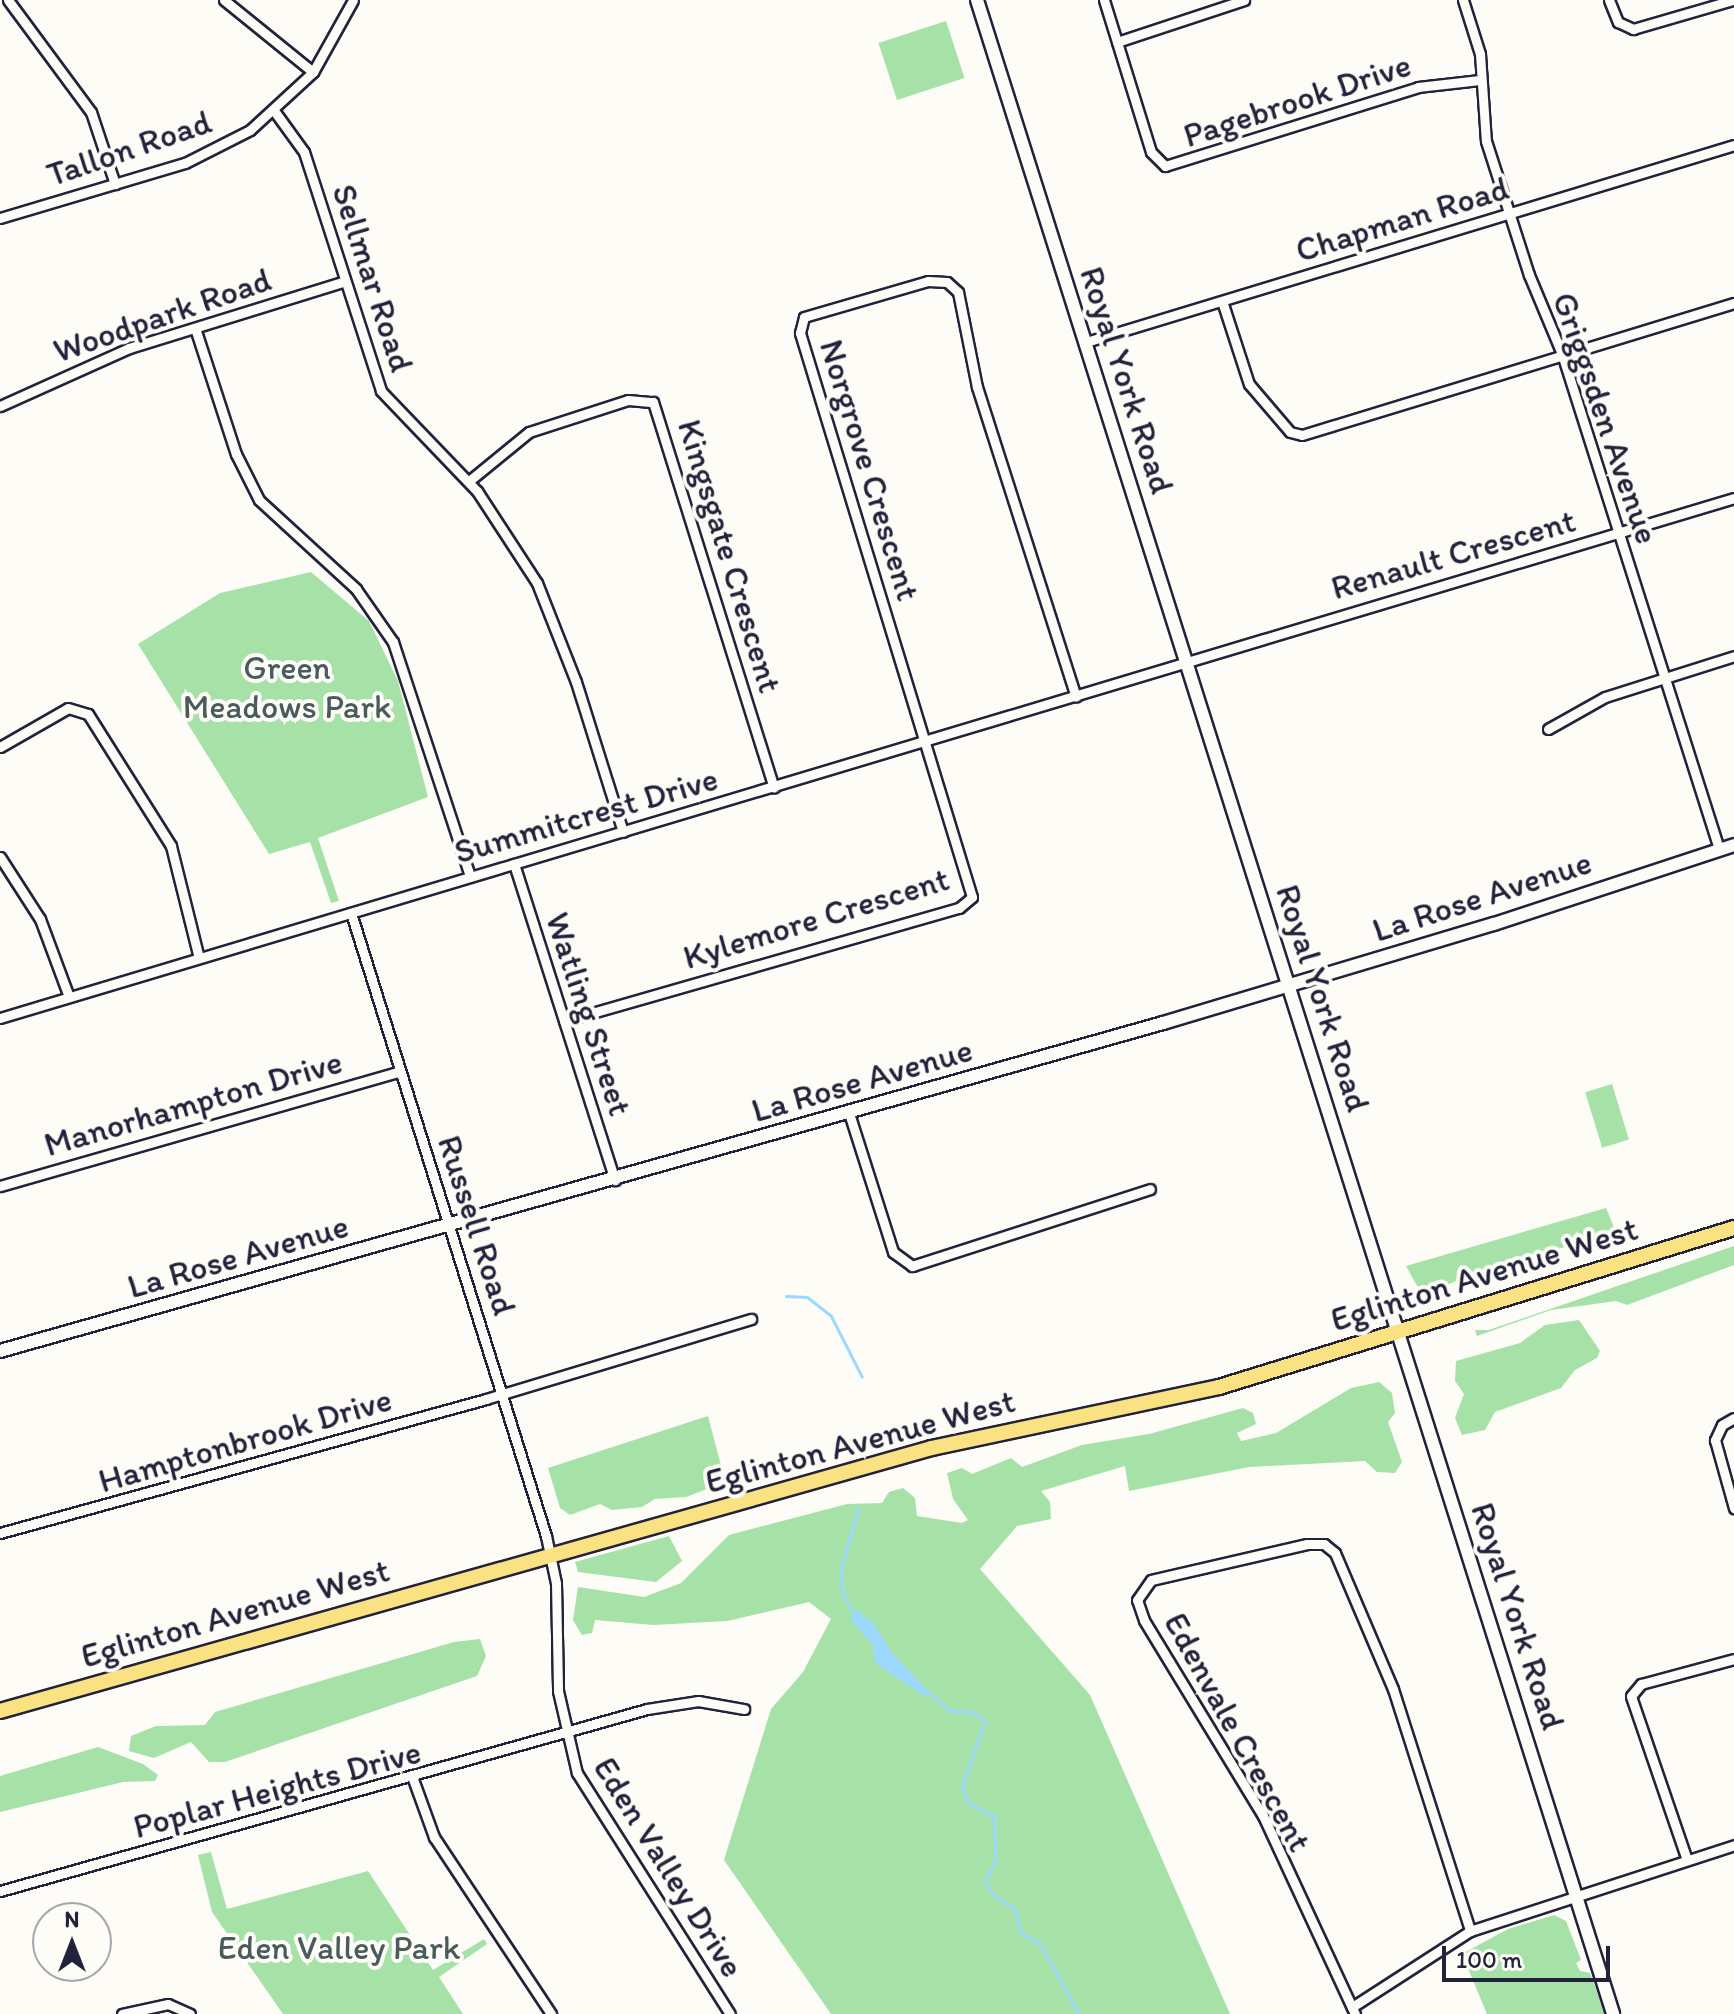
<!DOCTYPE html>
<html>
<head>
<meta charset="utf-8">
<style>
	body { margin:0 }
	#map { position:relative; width:1734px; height:2014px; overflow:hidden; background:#fdfcf7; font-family:Itim,sans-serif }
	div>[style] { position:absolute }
	.green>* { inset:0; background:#a6e1a7; transform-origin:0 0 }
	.water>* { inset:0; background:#9dd9fe }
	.stream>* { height:3px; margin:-1.5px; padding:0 1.5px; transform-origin:1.5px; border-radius:1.5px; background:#9dd9fe }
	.roads { filter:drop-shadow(2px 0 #22223b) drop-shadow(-2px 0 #22223b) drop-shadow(0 2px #22223b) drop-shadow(0 -2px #22223b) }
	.street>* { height:9px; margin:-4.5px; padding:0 4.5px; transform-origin:4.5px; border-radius:4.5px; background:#fdfcf7 }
	.secondary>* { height:12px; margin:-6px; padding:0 6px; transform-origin:6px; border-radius:6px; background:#fdfcf7 }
	.primary>* { height:14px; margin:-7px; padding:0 7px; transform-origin:7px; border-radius:7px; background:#fae181 }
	span { translate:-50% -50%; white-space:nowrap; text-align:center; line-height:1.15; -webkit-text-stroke:8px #fdfcf7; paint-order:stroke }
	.street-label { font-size:34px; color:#22223b }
	.park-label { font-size:34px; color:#4a5b5b }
	.north { position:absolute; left:32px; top:1902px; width:80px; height:80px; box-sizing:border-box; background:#fdfcf7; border:2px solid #a5a5ac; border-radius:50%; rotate:0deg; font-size:22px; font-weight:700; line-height:32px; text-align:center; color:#22223b }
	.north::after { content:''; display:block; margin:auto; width:28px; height:36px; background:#22223b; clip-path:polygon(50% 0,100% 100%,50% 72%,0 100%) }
	.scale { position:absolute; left:1442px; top:1946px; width:168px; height:36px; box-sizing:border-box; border:4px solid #22223b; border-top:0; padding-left:10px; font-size:24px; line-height:28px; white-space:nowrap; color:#22223b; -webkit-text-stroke:6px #fdfcf7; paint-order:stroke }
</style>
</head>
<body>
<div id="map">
	<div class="green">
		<i style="left:946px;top:21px;width:60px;height:71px;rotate:72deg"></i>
		<i style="clip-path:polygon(311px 572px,369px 621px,398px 681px,428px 797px,318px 838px,339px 901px,331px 903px,310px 842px,269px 854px,138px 644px,220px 593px)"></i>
		<i style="left:1612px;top:1084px;width:58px;height:28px;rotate:73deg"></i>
		<i style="clip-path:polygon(1606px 1208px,1616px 1232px,1469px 1275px,1434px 1291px,1421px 1293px,1406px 1266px)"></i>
		<i style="clip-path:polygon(1734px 1246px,1734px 1265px,1627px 1305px,1616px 1301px,1551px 1310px,1477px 1336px,1475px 1330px,1489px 1330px)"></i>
		<i style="clip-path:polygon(1579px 1320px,1600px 1351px,1597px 1358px,1575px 1370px,1561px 1388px,1495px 1412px,1485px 1430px,1462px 1435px,1455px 1418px,1464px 1394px,1455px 1381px,1456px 1361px,1520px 1343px,1545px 1325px)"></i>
		<i style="clip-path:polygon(1379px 1382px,1392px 1393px,1395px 1413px,1388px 1422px,1402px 1462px,1395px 1473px,1377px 1472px,1365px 1461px,1249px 1467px,1129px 1491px,1125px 1466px,1041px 1491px,1050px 1502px,1051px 1519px,1017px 1526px,980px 1569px,1090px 1695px,1230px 2014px,831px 2014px,724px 1860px,771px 1709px,803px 1672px,831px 1619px,809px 1602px,727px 1621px,653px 1625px,595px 1620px,592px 1633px,582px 1635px,573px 1620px,578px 1587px,644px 1597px,681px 1583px,729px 1535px,847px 1504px,882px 1503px,889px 1492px,903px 1488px,915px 1498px,917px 1516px,962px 1523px,968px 1520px,953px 1499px,947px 1473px,962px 1468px,972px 1474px,1011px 1458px,1022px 1467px,1082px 1445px,1149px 1434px,1243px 1408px,1253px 1413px,1256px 1424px,1237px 1433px,1241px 1441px,1276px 1433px,1351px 1388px)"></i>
		<i style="clip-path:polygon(708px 1416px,724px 1477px,712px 1487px,686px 1497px,655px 1499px,642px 1507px,612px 1510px,600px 1504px,570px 1515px,560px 1508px,548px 1468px)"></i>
		<i style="clip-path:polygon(669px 1536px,682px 1561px,656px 1582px,578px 1572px,575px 1562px)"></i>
		<i style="clip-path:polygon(480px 1639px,486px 1656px,477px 1676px,225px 1762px,209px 1762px,191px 1742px,154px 1758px,129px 1751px,131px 1736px,156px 1726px,205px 1725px,215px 1712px,454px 1642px)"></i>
		<i style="clip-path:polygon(98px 1747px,143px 1764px,158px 1775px,155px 1781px,123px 1782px,0 1812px,0 1776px)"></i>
		<i style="clip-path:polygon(211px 1852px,227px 1909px,368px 1871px,433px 1970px,484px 1939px,487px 1944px,439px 1977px,463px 2014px,283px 2014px,212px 1912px,198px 1855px)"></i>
		<i style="clip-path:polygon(1554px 1915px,1566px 1921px,1581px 1960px,1576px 1963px,1580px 1971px,1590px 1973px,1605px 2014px,1487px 2014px,1462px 1954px,1508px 1929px)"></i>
	</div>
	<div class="water">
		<i style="clip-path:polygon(856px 1609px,875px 1625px,892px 1653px,931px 1694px,923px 1695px,875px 1663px,872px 1644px,850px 1619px)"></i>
	</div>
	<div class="stream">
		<i style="left:786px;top:1296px;width:21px;rotate:3deg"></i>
		<i style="left:807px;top:1297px;width:31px;rotate:38deg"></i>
		<i style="left:831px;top:1316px;width:68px;rotate:63.1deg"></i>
		<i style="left:852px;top:1611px;width:21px;rotate:-118deg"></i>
		<i style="left:842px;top:1592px;width:23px;rotate:-92deg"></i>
		<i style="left:841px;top:1569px;width:63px;rotate:-74.4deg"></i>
		<i style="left:927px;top:1691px;width:30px;rotate:41deg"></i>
		<i style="left:950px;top:1711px;width:23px;rotate:2deg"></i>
		<i style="left:973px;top:1712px;width:15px;rotate:37deg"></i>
		<i style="left:985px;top:1721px;width:69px;rotate:109.5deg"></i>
		<i style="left:962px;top:1786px;width:18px;rotate:71deg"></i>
		<i style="left:968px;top:1803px;width:29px;rotate:27deg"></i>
		<i style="left:994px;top:1816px;width:44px;rotate:88.7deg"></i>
		<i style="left:995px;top:1860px;width:24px;rotate:114deg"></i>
		<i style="left:985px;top:1882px;width:15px;rotate:58deg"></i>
		<i style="left:993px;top:1895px;width:25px;rotate:32deg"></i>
		<i style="left:1014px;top:1908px;width:26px;rotate:74deg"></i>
		<i style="left:1021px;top:1933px;width:23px;rotate:31deg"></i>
		<i style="left:1041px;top:1945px;width:79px;rotate:61.2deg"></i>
	</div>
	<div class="roads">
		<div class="street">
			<i style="left:8px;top:0;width:139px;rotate:53.5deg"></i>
			<i style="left:91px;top:112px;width:76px;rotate:71.6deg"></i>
			<i style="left:224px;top:0;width:114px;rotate:39deg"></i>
			<i style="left:1104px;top:0;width:159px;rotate:72.8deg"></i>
			<i style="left:1151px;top:152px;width:20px;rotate:45deg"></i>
			<i style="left:1165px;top:166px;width:265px;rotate:-17.3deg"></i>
			<i style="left:1418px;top:87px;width:62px;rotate:-6.4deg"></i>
			<i style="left:1463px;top:0;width:57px;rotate:72.5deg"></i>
			<i style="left:1480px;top:54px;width:87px;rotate:86.1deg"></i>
			<i style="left:1486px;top:141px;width:141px;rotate:72.2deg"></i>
			<i style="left:1529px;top:275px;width:86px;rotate:67.3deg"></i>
			<i style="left:1562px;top:354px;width:519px;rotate:72.4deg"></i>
			<i style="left:1609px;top:0;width:24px;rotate:68deg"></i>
			<i style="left:1618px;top:22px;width:17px;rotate:25deg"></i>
			<i style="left:1633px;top:29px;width:104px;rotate:-16.2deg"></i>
			<i style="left:1117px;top:42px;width:134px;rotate:-18.3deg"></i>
			<i style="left:275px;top:112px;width:49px;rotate:54.1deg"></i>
			<i style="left:304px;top:152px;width:251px;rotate:72.1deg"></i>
			<i style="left:381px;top:391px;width:139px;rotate:46.2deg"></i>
			<i style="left:477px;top:491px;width:110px;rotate:56.9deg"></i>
			<i style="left:537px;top:583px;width:106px;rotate:68.5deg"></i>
			<i style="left:576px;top:682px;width:157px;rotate:72.6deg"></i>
			<i style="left:0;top:218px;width:193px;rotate:-16.6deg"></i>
			<i style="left:185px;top:163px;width:73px;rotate:-26.9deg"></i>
			<i style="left:250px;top:130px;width:86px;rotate:-42.6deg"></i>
			<i style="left:313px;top:72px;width:82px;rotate:-60.9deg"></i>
			<i style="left:1222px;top:301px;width:87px;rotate:72deg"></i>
			<i style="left:1249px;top:384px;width:63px;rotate:49.5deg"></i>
			<i style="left:1290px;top:432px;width:12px;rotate:14deg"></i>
			<i style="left:1302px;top:435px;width:452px;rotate:-17deg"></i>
			<i style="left:195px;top:328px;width:133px;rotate:72deg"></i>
			<i style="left:236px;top:454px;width:51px;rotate:63.4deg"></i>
			<i style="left:259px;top:500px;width:132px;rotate:42.5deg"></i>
			<i style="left:356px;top:589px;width:65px;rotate:55.1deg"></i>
			<i style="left:393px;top:642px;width:246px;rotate:71.8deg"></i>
			<i style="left:1086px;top:342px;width:677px;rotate:-16.91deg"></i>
			<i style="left:0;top:406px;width:141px;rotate:-24.2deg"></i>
			<i style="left:129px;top:348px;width:226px;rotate:-17.2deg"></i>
			<i style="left:469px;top:481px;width:77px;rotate:-39.2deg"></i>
			<i style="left:529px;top:432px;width:104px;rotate:-17.9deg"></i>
			<i style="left:628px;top:400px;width:25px;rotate:5deg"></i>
			<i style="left:653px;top:402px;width:404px;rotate:72.6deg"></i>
			<i style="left:1548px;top:729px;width:65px;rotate:-29.3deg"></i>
			<i style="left:1605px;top:697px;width:135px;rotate:-17.6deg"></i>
			<i style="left:0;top:747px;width:78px;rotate:-29.8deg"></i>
			<i style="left:68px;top:708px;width:21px;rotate:17deg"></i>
			<i style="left:88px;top:714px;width:156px;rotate:57.8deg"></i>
			<i style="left:171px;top:846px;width:115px;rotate:76deg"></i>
			<i style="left:0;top:857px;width:74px;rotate:57.2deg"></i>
			<i style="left:40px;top:919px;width:83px;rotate:69.6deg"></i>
			<i style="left:514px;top:864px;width:332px;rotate:72.3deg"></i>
			<i style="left:351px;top:913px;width:653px;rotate:72.62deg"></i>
			<i style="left:546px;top:1536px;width:48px;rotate:78deg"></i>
			<i style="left:556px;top:1583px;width:108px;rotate:88.9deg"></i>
			<i style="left:558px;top:1691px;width:84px;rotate:77deg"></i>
			<i style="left:577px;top:1773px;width:285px;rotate:57.6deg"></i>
			<i style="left:0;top:1018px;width:1810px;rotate:-16.69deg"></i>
			<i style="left:564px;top:1021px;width:411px;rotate:-16deg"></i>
			<i style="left:959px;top:908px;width:17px;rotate:-40deg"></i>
			<i style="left:972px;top:897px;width:590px;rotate:-106.96deg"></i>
			<i style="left:800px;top:333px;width:16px;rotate:-76deg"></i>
			<i style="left:804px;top:317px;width:129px;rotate:-16.2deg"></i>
			<i style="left:928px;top:281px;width:19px;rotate:3deg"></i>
			<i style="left:947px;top:282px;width:15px;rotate:42deg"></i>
			<i style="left:958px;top:292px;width:97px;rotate:78.7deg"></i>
			<i style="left:977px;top:387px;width:325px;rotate:72.3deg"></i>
			<i style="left:849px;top:1113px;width:146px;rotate:72.4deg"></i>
			<i style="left:893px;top:1252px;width:24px;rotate:36deg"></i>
			<i style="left:912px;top:1266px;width:250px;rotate:-17.9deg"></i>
			<i style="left:0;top:1186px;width:416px;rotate:-16deg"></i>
			<i style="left:1734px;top:1418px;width:14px;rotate:150deg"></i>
			<i style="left:1722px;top:1425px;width:17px;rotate:115deg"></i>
			<i style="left:1715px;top:1440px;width:71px;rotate:74.4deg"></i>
			<i style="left:0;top:1533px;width:504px;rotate:-15.41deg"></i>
			<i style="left:486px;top:1399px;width:277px;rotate:-16.8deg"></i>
			<i style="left:413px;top:1779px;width:62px;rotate:70.1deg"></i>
			<i style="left:434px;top:1837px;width:212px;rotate:56.5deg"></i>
			<i style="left:1687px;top:1860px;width:173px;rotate:-108.9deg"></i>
			<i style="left:1631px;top:1696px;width:16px;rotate:-50deg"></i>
			<i style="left:1641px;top:1684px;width:96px;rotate:-15deg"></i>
			<i style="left:0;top:1891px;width:672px;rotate:-15.71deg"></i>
			<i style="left:647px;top:1709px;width:52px;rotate:-8.9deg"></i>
			<i style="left:698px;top:1701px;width:47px;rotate:9.9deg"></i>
			<i style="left:1352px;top:2007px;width:140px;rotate:-32.8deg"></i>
			<i style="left:1470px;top:1931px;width:278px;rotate:-18deg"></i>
			<i style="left:122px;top:2014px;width:47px;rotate:-12.3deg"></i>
			<i style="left:168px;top:2004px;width:24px;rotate:24deg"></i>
			<i style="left:1355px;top:2014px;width:218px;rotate:-114.9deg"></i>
			<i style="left:1263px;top:1816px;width:229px;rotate:-121.3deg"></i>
			<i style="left:1144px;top:1620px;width:21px;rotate:-109deg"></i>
			<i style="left:1137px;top:1600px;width:24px;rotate:-55deg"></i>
			<i style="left:1151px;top:1580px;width:160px;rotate:-13deg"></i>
			<i style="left:1307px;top:1544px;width:17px"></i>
			<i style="left:1324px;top:1544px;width:14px;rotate:39deg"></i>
			<i style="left:1335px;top:1553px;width:148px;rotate:66.9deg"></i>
			<i style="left:1393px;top:1689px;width:254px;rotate:72.3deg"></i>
		</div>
		<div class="secondary">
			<i style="left:977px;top:0;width:2112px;rotate:72.47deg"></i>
			<i style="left:0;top:1351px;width:1208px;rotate:-15.75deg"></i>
			<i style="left:1163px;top:1023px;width:345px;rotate:-16.7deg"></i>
			<i style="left:1494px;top:924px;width:253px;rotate:-18.2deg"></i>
		</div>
		<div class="primary">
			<i style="left:0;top:1711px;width:968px;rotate:-15.76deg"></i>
			<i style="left:932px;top:1448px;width:293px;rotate:-12deg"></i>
			<i style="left:1219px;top:1387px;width:539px;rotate:-17.16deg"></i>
		</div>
	</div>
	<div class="street-label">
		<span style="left:1297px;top:100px;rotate:-18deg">Pagebrook Drive</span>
		<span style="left:129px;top:148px;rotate:-19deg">Tallon Road</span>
		<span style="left:1402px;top:219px;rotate:-17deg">Chapman Road</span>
		<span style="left:373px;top:278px;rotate:72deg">Sellmar Road</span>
		<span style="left:162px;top:315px;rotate:-19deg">Woodpark Road</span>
		<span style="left:1127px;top:380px;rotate:72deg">Royal York Road</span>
		<span style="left:1606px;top:418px;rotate:71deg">Griggsden Avenue</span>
		<span style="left:870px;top:470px;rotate:73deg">Norgrove Crescent</span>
		<span style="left:1453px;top:554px;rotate:-16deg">Renault Crescent</span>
		<span style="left:730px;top:556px;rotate:73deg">Kingsgate Crescent</span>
		<span style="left:586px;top:815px;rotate:-16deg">Summitcrest Drive</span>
		<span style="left:1482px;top:896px;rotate:-18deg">La Rose Avenue</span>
		<span style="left:816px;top:918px;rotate:-17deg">Kylemore Crescent</span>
		<span style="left:1323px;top:998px;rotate:72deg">Royal York Road</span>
		<span style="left:589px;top:1014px;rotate:72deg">Watling Street</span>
		<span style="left:862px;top:1080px;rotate:-16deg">La Rose Avenue</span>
		<span style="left:193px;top:1103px;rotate:-16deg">Manorhampton Drive</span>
		<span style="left:477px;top:1225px;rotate:72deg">Russell Road</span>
		<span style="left:238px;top:1256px;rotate:-16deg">La Rose Avenue</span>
		<span style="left:1484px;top:1274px;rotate:-17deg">Eglinton Avenue West</span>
		<span style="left:245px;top:1440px;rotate:-16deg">Hamptonbrook Drive</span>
		<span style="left:860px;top:1441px;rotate:-15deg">Eglinton Avenue West</span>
		<span style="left:235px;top:1613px;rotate:-16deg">Eglinton Avenue West</span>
		<span style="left:1518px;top:1616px;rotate:72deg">Royal York Road</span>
		<span style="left:1238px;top:1732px;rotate:61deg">Edenvale Crescent</span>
		<span style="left:277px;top:1789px;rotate:-15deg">Poplar Heights Drive</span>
		<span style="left:669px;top:1867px;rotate:58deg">Eden Valley Drive</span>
	</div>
	<div class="park-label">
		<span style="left:287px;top:687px">Green<br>Meadows Park</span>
		<span style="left:339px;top:1948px">Eden Valley Park</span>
	</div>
	<div class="north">N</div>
	<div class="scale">100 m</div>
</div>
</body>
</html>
